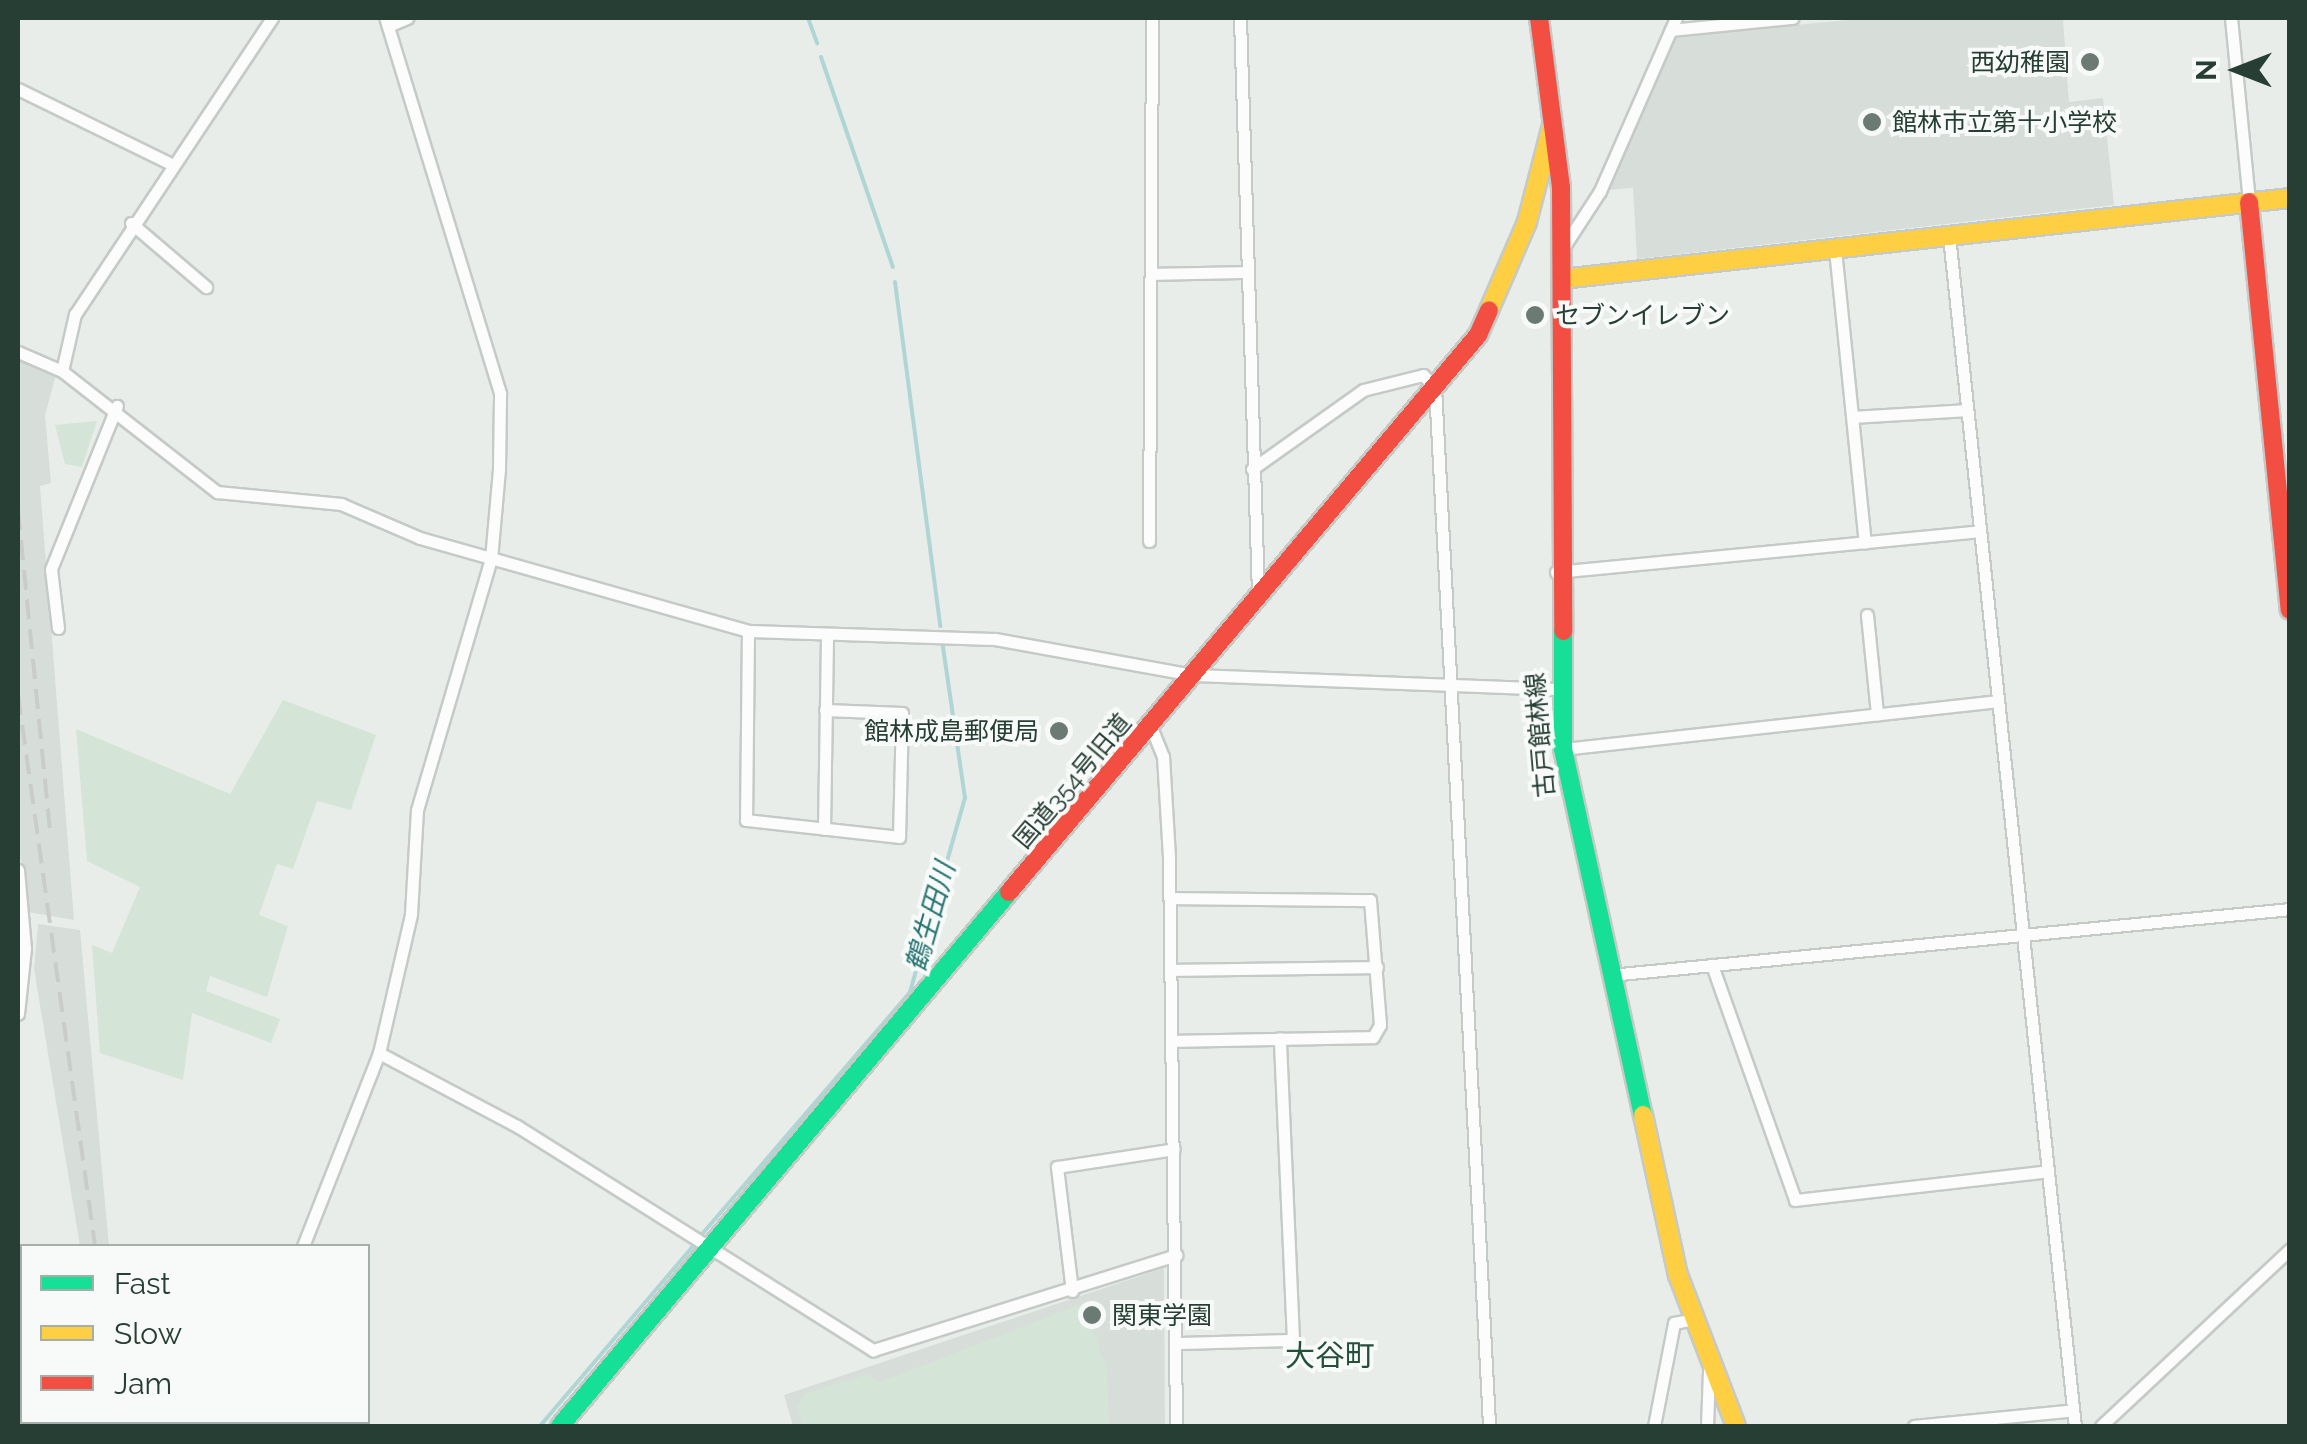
<!DOCTYPE html>
<html>
<head>
<meta charset="utf-8">
<style>
	body { margin:0 }
	#map { position:relative; width:2307px; height:1444px; overflow:hidden; background:#e8edea; font-family:Raleway,"Noto Sans JP",sans-serif }
	div>[style] { position:absolute }
	.built>* { inset:0; background:#d7ded9 }
	.green>* { inset:0; background:#d4e4d6 }
	.stream>* { height:4px; margin:-2px; padding:0 2px; transform-origin:2px; border-radius:2px; background:#afd6d4 }
	.roads { filter:drop-shadow(2px 0 #c5cac7) drop-shadow(-2px 0 #c5cac7) drop-shadow(0 2px #c5cac7) drop-shadow(0 -2px #c5cac7) }
	.street>* { height:11px; margin:-5.5px; padding:0 5.5px; transform-origin:5.5px; border-radius:5.5px; background:#fcfcfc }
	.fast>* { height:18px; margin:-9px; padding:0 9px; transform-origin:9px; border-radius:9px; background:#16e098 }
	.slow>* { height:18px; margin:-9px; padding:0 9px; transform-origin:9px; border-radius:9px; background:#ffcf43 }
	.jam>* { height:18px; margin:-9px; padding:0 9px; transform-origin:9px; border-radius:9px; background:#f24e42 }
	.rail>* { height:4px; margin-top:-2px; transform-origin:0; background:repeating-linear-gradient(90deg,#c9cccb 0 20px,transparent 0 30px) }
	.dots>* { width:28px; height:28px; translate:-50% -50%; box-sizing:border-box; border:5px solid #f7faf8; border-radius:50% }
	span { translate:-50% -50%; white-space:nowrap; text-align:center; line-height:1.15; -webkit-text-stroke:8px #f7faf8; paint-order:stroke }
	.poi-label { font-size:25px; color:#273e34 }
	.right { translate:-100% -50%; text-align:right }
	.left { translate:0 -50%; text-align:left }
	.street-label { font-size:25px; color:#273e34 }
	.water-label { font-size:28px; color:#277472; font-style:italic }
	.quarter-label { font-size:30px; color:#254f3c }
	.frame { position:absolute; inset:0; border:20px solid #273e34; pointer-events:none }
	.legend { position:absolute; left:20px; top:1244px; width:350px; height:180px; box-sizing:border-box; background:#f7faf8; border:2px solid #a4afaa; margin:0; padding:12px 18px; list-style:none; font-size:30px; color:#273e34 }
	.legend li { display:flex; align-items:center; gap:20px; height:50px }
	.legend b { width:50px; border:2px solid #a4afaa }
	.north { position:absolute; left:2187px; top:20px; width:100px; height:100px; -webkit-text-stroke:8px #f7faf8; paint-order:stroke; rotate:270deg; font-size:28px; font-weight:700; line-height:40px; text-align:center; color:#273e34 }
	.north::after { content:''; display:block; margin:auto; width:35px; height:45px; background:#273e34; clip-path:polygon(50% 0,100% 100%,50% 72%,0 100%) }
</style>
</head>
<body>
<div id="map">
	<div class="built">
		<i style="clip-path:polygon(1870px 18px,2063px 18px,2069px 102px,2103px 98px,2114px 205px,1637px 259px,1633px 188px,1607px 190px,1677px 36px)"></i>
		<i style="clip-path:polygon(18px 358px,56px 375px,45px 415px,51px 483px,40px 486px,74px 920px,28px 912px,18px 840px)"></i>
		<i style="clip-path:polygon(38px 924px,80px 930px,109px 1246px,80px 1246px,34px 969px)"></i>
		<i style="clip-path:polygon(1164px 1268px,1165px 1426px,793px 1426px,784px 1395px)"></i>
	</div>
	<div class="green">
		<i style="clip-path:polygon(97px 421px,82px 467px,65px 464px,55px 425px)"></i>
		<i style="clip-path:polygon(283px 700px,376px 735px,351px 810px,317px 801px,293px 869px,277px 864px,259px 915px,288px 926px,267px 997px,210px 976px,206px 991px,280px 1019px,271px 1043px,192px 1013px,183px 1080px,100px 1053px,92px 945px,112px 953px,140px 887px,87px 861px,76px 729px,230px 794px)"></i>
		<i style="clip-path:polygon(1084px 1303px,1107px 1370px,1109px 1426px,803px 1426px,797px 1407px,805px 1394px,869px 1374px,878px 1383px)"></i>
	</div>
	<div class="stream">
		<i style="left:808px;top:18px;width:27px;rotate:70deg"></i>
		<i style="left:821px;top:57px;width:222px;rotate:71.1deg"></i>
		<i style="left:895px;top:282px;width:347px;rotate:82.5deg"></i>
		<i style="left:703px;top:1233px;width:318px;rotate:-49.3deg"></i>
		<i style="left:910px;top:992px;width:202px;rotate:-74.2deg"></i>
		<i style="left:965px;top:798px;width:153px;rotate:-98.3deg"></i>
		<i style="left:540px;top:1426px;width:236px;rotate:-49.6deg"></i>
	</div>
	<div class="roads">
		<div class="street">
			<i style="left:272px;top:18px;width:356px;rotate:123.6deg"></i>
			<i style="left:75px;top:314px;width:58px;rotate:102.8deg"></i>
			<i style="left:62px;top:371px;width:197px;rotate:38deg"></i>
			<i style="left:217px;top:492px;width:125px;rotate:5.5deg"></i>
			<i style="left:341px;top:504px;width:86px;rotate:23.3deg"></i>
			<i style="left:420px;top:538px;width:341px;rotate:15.8deg"></i>
			<i style="left:748px;top:631px;width:247px;rotate:1.9deg"></i>
			<i style="left:995px;top:639px;width:202px;rotate:10.3deg"></i>
			<i style="left:1194px;top:675px;width:364px;rotate:2.2deg"></i>
			<i style="left:1240px;top:18px;width:576px;rotate:88.21deg"></i>
			<i style="left:2231px;top:18px;width:185px;rotate:84.4deg"></i>
			<i style="left:388px;top:26px;width:21px;rotate:-23deg"></i>
			<i style="left:1671px;top:30px;width:122px;rotate:-5.7deg"></i>
			<i style="left:18px;top:89px;width:168px;rotate:26.1deg"></i>
			<i style="left:131px;top:223px;width:99px;rotate:40.5deg"></i>
			<i style="left:1949px;top:236px;width:1197px;rotate:83.96deg"></i>
			<i style="left:1563px;top:248px;width:68px;rotate:-57deg"></i>
			<i style="left:1600px;top:191px;width:189px;rotate:-66.3deg"></i>
			<i style="left:1835px;top:249px;width:295px;rotate:84.2deg"></i>
			<i style="left:1152px;top:274px;width:96px;rotate:-1.2deg"></i>
			<i style="left:18px;top:352px;width:48px;rotate:23.4deg"></i>
			<i style="left:1853px;top:417px;width:114px;rotate:-3.5deg"></i>
			<i style="left:1252px;top:469px;width:136px;rotate:-35.4deg"></i>
			<i style="left:1363px;top:390px;width:62px;rotate:-14deg"></i>
			<i style="left:1423px;top:375px;width:17px;rotate:45deg"></i>
			<i style="left:1435px;top:387px;width:1040px;rotate:87.02deg"></i>
			<i style="left:1149px;top:541px;width:523px;rotate:-89.67deg"></i>
			<i style="left:1556px;top:572px;width:426px;rotate:-5.5deg"></i>
			<i style="left:1867px;top:615px;width:100px;rotate:84.2deg"></i>
			<i style="left:58px;top:628px;width:59px;rotate:-96.8deg"></i>
			<i style="left:51px;top:569px;width:176px;rotate:-68deg"></i>
			<i style="left:748px;top:631px;width:189px;rotate:90.6deg"></i>
			<i style="left:746px;top:820px;width:154px;rotate:6.3deg"></i>
			<i style="left:899px;top:837px;width:124px;rotate:-88.6deg"></i>
			<i style="left:902px;top:713px;width:77px;rotate:-177.8deg"></i>
			<i style="left:1151px;top:727px;width:31px;rotate:68deg"></i>
			<i style="left:1163px;top:756px;width:102px;rotate:86.6deg"></i>
			<i style="left:1169px;top:858px;width:568px;rotate:89.29deg"></i>
			<i style="left:1563px;top:749px;width:435px;rotate:-6.3deg"></i>
			<i style="left:824px;top:829px;width:195px;rotate:-89.1deg"></i>
			<i style="left:18px;top:870px;width:78px;rotate:84.9deg"></i>
			<i style="left:25px;top:948px;width:66px;rotate:96.1deg"></i>
			<i style="left:1170px;top:898px;width:200px;rotate:0.6deg"></i>
			<i style="left:1370px;top:900px;width:125px;rotate:85.4deg"></i>
			<i style="left:1380px;top:1025px;width:14px;rotate:120deg"></i>
			<i style="left:1373px;top:1037px;width:200px;rotate:178.9deg"></i>
			<i style="left:1712px;top:965px;width:249px;rotate:70.5deg"></i>
			<i style="left:1795px;top:1200px;width:249px;rotate:-6.5deg"></i>
			<i style="left:1172px;top:970px;width:205px;rotate:-0.8deg"></i>
			<i style="left:1610px;top:975px;width:683px;rotate:-5.54deg"></i>
			<i style="left:379px;top:1053px;width:156px;rotate:27.9deg"></i>
			<i style="left:517px;top:1126px;width:421px;rotate:32.2deg"></i>
			<i style="left:873px;top:1350px;width:318px;rotate:-17.4deg"></i>
			<i style="left:303px;top:1246px;width:207px;rotate:-68.5deg"></i>
			<i style="left:379px;top:1053px;width:143px;rotate:-77deg"></i>
			<i style="left:411px;top:914px;width:104px;rotate:-86.7deg"></i>
			<i style="left:417px;top:810px;width:262px;rotate:-73.6deg"></i>
			<i style="left:491px;top:559px;width:90px;rotate:-84.9deg"></i>
			<i style="left:499px;top:469px;width:76px;rotate:-89.2deg"></i>
			<i style="left:500px;top:393px;width:392px;rotate:-107deg"></i>
			<i style="left:1072px;top:1291px;width:125px;rotate:-96.9deg"></i>
			<i style="left:1057px;top:1167px;width:118px;rotate:-8.7deg"></i>
			<i style="left:1176px;top:1343px;width:117px;rotate:-1.5deg"></i>
			<i style="left:1293px;top:1340px;width:302px;rotate:-92.5deg"></i>
			<i style="left:174px;top:1426px;width:6px;rotate:-45deg"></i>
			<i style="left:1654px;top:1426px;width:105px;rotate:-79deg"></i>
			<i style="left:1674px;top:1323px;width:16px;rotate:-11deg"></i>
			<i style="left:1707px;top:1426px;width:55px;rotate:-87.9deg"></i>
			<i style="left:1914px;top:1426px;width:155px;rotate:-5.6deg"></i>
			<i style="left:2101px;top:1426px;width:259px;rotate:-43.1deg"></i>
		</div>
		<div class="fast">
			<i style="left:1563px;top:631px;width:118px;rotate:90deg"></i>
			<i style="left:1563px;top:749px;width:375px;rotate:77.7deg"></i>
			<i style="left:560px;top:1426px;width:698px;rotate:-49.94deg"></i>
		</div>
		<div class="slow">
			<i style="left:1562px;top:279px;width:732px;rotate:-6.35deg"></i>
			<i style="left:1489px;top:310px;width:96px;rotate:-66.6deg"></i>
			<i style="left:1527px;top:222px;width:96px;rotate:-75.5deg"></i>
			<i style="left:1643px;top:1115px;width:164px;rotate:77.7deg"></i>
			<i style="left:1678px;top:1275px;width:162px;rotate:69deg"></i>
		</div>
		<div class="jam">
			<i style="left:1539px;top:18px;width:170px;rotate:82.6deg"></i>
			<i style="left:1561px;top:187px;width:444px;rotate:89.7deg"></i>
			<i style="left:2249px;top:202px;width:410px;rotate:84.3deg"></i>
			<i style="left:1009px;top:892px;width:728px;rotate:-49.9deg"></i>
			<i style="left:1478px;top:335px;width:27px;rotate:-66deg"></i>
		</div>
	</div>
	<div class="rail">
		<i style="left:18px;top:510px;width:320px;rotate:84.3deg"></i>
		<i style="left:18px;top:695px;width:556px;rotate:82.04deg"></i>
		<i style="left:116px;top:1422px;width:4px;rotate:76deg"></i>
	</div>
	<div class="dots">
		<i style="left:2090px;top:62px;background:#6b7b74"></i>
		<i style="left:1872px;top:122px;background:#6b7b74"></i>
		<i style="left:1535px;top:315px;background:#6b7b74"></i>
		<i style="left:1059px;top:731px;background:#6b7b74"></i>
		<i style="left:1092px;top:1315px;background:#6b7b74"></i>
	</div>
	<div class="poi-label">
		<span class="right" style="left:2070px;top:62px">西幼稚園</span>
		<span class="left" style="left:1892px;top:122px">館林市立第十小学校</span>
		<span class="left" style="left:1555px;top:315px">セブンイレブン</span>
		<span class="right" style="left:1039px;top:731px">館林成島郵便局</span>
		<span class="left" style="left:1112px;top:1315px">関東学園</span>
	</div>
	<div class="street-label">
		<span style="left:1540px;top:735px;rotate:-95deg">古戸館林線</span>
		<span style="left:1072px;top:781px;rotate:-50deg">国道354号旧道</span>
	</div>
	<div class="water-label">
		<span style="left:931px;top:917px;rotate:-74deg">鶴生田川</span>
	</div>
	<div class="quarter-label">
		<span style="left:1330px;top:1356px">大谷町</span>
	</div>
	<div class="frame"></div>
	<ul class="legend">
	<li><b style="height:12px;background:#16e098"></b>Fast</li>
	<li><b style="height:12px;background:#ffcf43"></b>Slow</li>
	<li><b style="height:12px;background:#f24e42"></b>Jam</li>
	</ul>
	<div class="north">N</div>
</div>
</body>
</html>
